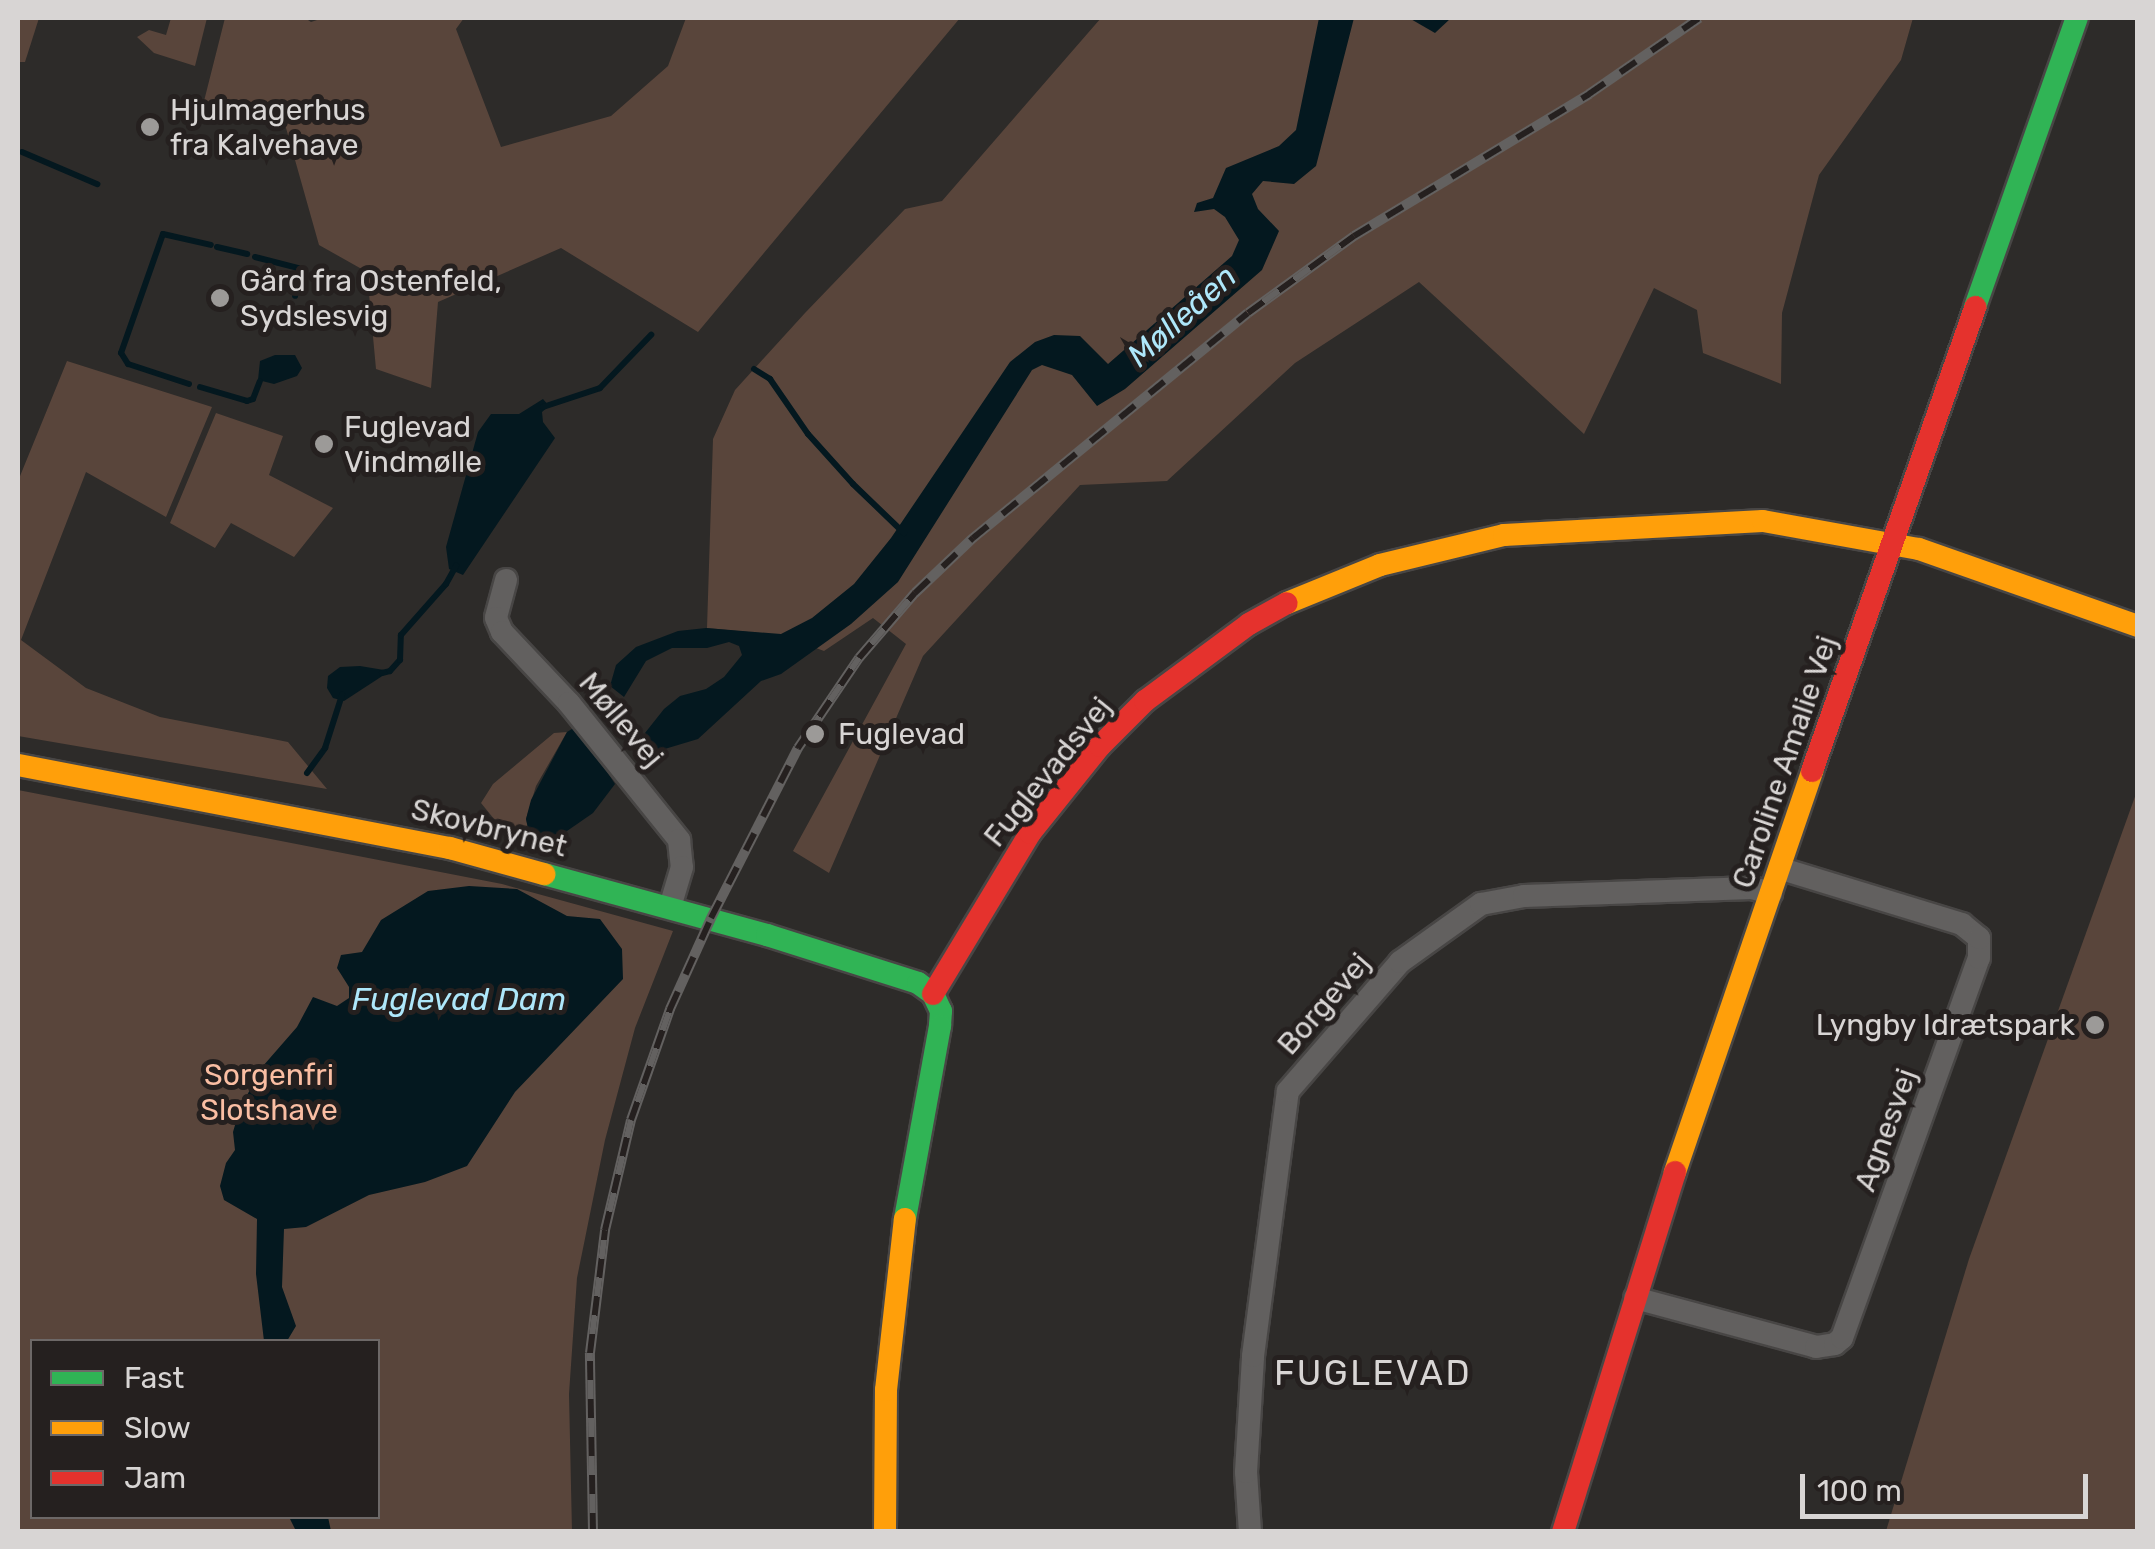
<!DOCTYPE html>
<html>
<head>
<meta charset="utf-8">
<style>
	body { margin:0 }
	#map { position:relative; width:2155px; height:1549px; overflow:hidden; background:#2d2b29; font-family:Rubik,sans-serif }
	div>[style] { position:absolute }
	.green>* { inset:0; background:#59453b }
	.water>* { inset:0; background:#04181f }
	.stream>* { height:6px; margin:-3px; padding:0 3px; transform-origin:3px; border-radius:3px; background:#04181f }
	.roads { filter:drop-shadow(2px 0 #484645) drop-shadow(-2px 0 #484645) drop-shadow(0 2px #484645) drop-shadow(0 -2px #484645) }
	.street>* { height:22px; margin:-11px; padding:0 11px; transform-origin:11px; border-radius:11px; background:#62605f }
	.fast>* { height:22px; margin:-11px; padding:0 11px; transform-origin:11px; border-radius:11px; background:#30b455 }
	.slow>* { height:22px; margin:-11px; padding:0 11px; transform-origin:11px; border-radius:11px; background:#ff9f0a }
	.jam>* { height:22px; margin:-11px; padding:0 11px; transform-origin:11px; border-radius:11px; background:#e5322d }
	.rail>* { height:10px; margin-top:-5px; transform-origin:0; background:repeating-linear-gradient(90deg,#25201f 0 19px,#636160 0 38px); box-sizing:border-box; border-block:2px solid #636160 }
	.dots>* { width:28px; height:28px; translate:-50% -50%; box-sizing:border-box; border:5px solid #25201f; border-radius:50% }
	span { translate:-50% -50%; white-space:nowrap; text-align:center; line-height:1.15; -webkit-text-stroke:10px #25201f; paint-order:stroke }
	.poi-label { font-size:30px; color:#d8d5d4 }
	.left { translate:0 -50%; text-align:left }
	.right { translate:-100% -50%; text-align:right }
	.street-label { font-size:30px; color:#d8d5d4 }
	.park-label { font-size:30px; color:#fabea3 }
	.water-label { font-size:32px; color:#aee7fa; font-style:italic }
	.quarter-label { font-size:35px; color:#d8d5d4; letter-spacing:2.5px }
	.frame { position:absolute; inset:0; border:20px solid #d8d5d4; pointer-events:none }
	.legend { position:absolute; left:30px; top:1339px; width:350px; height:180px; box-sizing:border-box; background:#25201f; border:2px solid #6d6867; margin:0; padding:12px 18px; list-style:none; font-size:30px; color:#d8d5d4 }
	.legend li { display:flex; align-items:center; gap:20px; height:50px }
	.legend b { width:50px; border:2px solid #6d6867 }
	.scale { position:absolute; left:1800px; top:1474px; width:288px; height:45px; box-sizing:border-box; border:5px solid #d8d5d4; border-top:0; padding-left:12px; font-size:30px; line-height:35px; white-space:nowrap; color:#d8d5d4; -webkit-text-stroke:8px #25201f; paint-order:stroke }
</style>
</head>
<body>
<div id="map">
	<div class="green">
		<i style="clip-path:polygon(18px 18px,39px 18px,25px 62px,18px 62px)"></i>
		<i style="clip-path:polygon(171px 18px,207px 18px,195px 66px,154px 53px,137px 37px,149px 30px,166px 35px)"></i>
		<i style="clip-path:polygon(225px 18px,305px 18px,311px 22px,323px 18px,464px 18px,456px 29px,501px 147px,611px 116px,668px 66px,686px 18px,960px 18px,698px 332px,561px 248px,438px 302px,431px 388px,376px 369px,367px 272px,319px 245px,286px 128px,203px 105px)"></i>
		<i style="clip-path:polygon(1101px 18px,1913px 18px,1901px 60px,1819px 175px,1782px 313px,1781px 384px,1703px 353px,1697px 310px,1654px 288px,1584px 434px,1419px 282px,1295px 363px,1167px 481px,1080px 485px,923px 656px,829px 873px,793px 851px,906px 644px,873px 618px,824px 651px,781px 635px,707px 628px,713px 439px,735px 390px,805px 313px,905px 209px,942px 201px)"></i>
		<i style="clip-path:polygon(67px 361px,212px 407px,166px 517px,86px 472px,21px 640px,86px 688px,160px 717px,288px 742px,327px 789px,18px 736px,18px 481px)"></i>
		<i style="clip-path:polygon(216px 413px,283px 436px,269px 475px,333px 508px,294px 557px,231px 523px,215px 548px,170px 523px)"></i>
		<i style="clip-path:polygon(567px 732px,536px 786px,526px 819px,529px 833px,494px 819px,481px 803px,493px 784px,554px 733px)"></i>
		<i style="clip-path:polygon(evenodd,18px 790px,502px 884px,673px 931px,635px 1028px,605px 1140px,577px 1278px,569px 1394px,572px 1531px,18px 1531px,18px 790px,32px 1342px,378px 1342px,378px 1516px,32px 1516px,32px 1342px)"></i>
		<i style="clip-path:polygon(2137px 791px,2137px 1531px,1886px 1531px,1969px 1259px)"></i>
	</div>
	<div class="water">
		<i style="clip-path:polygon(1319px 18px,1354px 18px,1316px 166px,1294px 184px,1263px 181px,1252px 194px,1258px 209px,1279px 231px,1262px 270px,1125px 389px,1097px 406px,1072px 375px,1042px 365px,1032px 370px,898px 582px,851px 624px,781px 674px,761px 681px,698px 739px,658px 751px,645px 733px,664px 709px,680px 696px,706px 689px,724px 677px,742px 655px,739px 646px,729px 642px,707px 648px,672px 648px,646px 661px,624px 697px,610px 686px,616px 665px,636px 647px,678px 631px,706px 628px,781px 634px,812px 618px,854px 584px,891px 538px,1010px 362px,1035px 342px,1054px 335px,1080px 336px,1108px 364px,1232px 256px,1239px 240px,1225px 217px,1214px 209px,1194px 212px,1197px 203px,1213px 198px,1226px 168px,1279px 146px,1296px 130px)"></i>
		<i style="clip-path:polygon(1409px 18px,1451px 18px,1435px 33px)"></i>
		<i style="clip-path:polygon(275px 355px,295px 355px,302px 368px,297px 376px,274px 384px,258px 380px,260px 361px)"></i>
		<i style="clip-path:polygon(543px 399px,549px 406px,542px 412px,543px 422px,555px 438px,463px 575px,449px 569px,446px 547px,478px 432px,491px 414px,519px 414px)"></i>
		<i style="clip-path:polygon(360px 666px,390px 671px,344px 701px,333px 698px,327px 688px,328px 676px,340px 667px)"></i>
		<i style="clip-path:polygon(577px 726px,615px 784px,593px 813px,554px 840px,538px 839px,529px 833px,526px 819px,531px 800px,567px 732px)"></i>
		<i style="clip-path:polygon(469px 886px,517px 889px,567px 916px,600px 919px,622px 949px,623px 979px,515px 1092px,467px 1166px,425px 1182px,369px 1195px,306px 1227px,284px 1229px,282px 1287px,296px 1326px,287px 1341px,264px 1341px,256px 1274px,257px 1219px,224px 1200px,220px 1186px,226px 1163px,235px 1150px,233px 1132px,240px 1108px,263px 1066px,297px 1027px,313px 997px,337px 1006px,349px 998px,349px 987px,337px 968px,341px 955px,362px 952px,381px 920px,428px 891px)"></i>
		<i style="clip-path:polygon(289px 1517px,328px 1517px,331px 1531px,296px 1531px)"></i>
	</div>
	<div class="stream">
		<i style="left:22px;top:152px;width:82px;rotate:23.1deg"></i>
		<i style="left:217px;top:247px;width:31px;rotate:13deg"></i>
		<i style="left:255px;top:257px;width:44px;rotate:14.3deg"></i>
		<i style="left:298px;top:268px;width:28px;rotate:96deg"></i>
		<i style="left:754px;top:369px;width:19px;rotate:32deg"></i>
		<i style="left:770px;top:379px;width:67px;rotate:55.4deg"></i>
		<i style="left:808px;top:434px;width:67px;rotate:48deg"></i>
		<i style="left:853px;top:484px;width:71px;rotate:43.9deg"></i>
		<i style="left:189px;top:384px;width:64px;rotate:-161.8deg"></i>
		<i style="left:128px;top:364px;width:13px;rotate:-122deg"></i>
		<i style="left:121px;top:353px;width:126px;rotate:-70.6deg"></i>
		<i style="left:163px;top:234px;width:49px;rotate:12.9deg"></i>
		<i style="left:200px;top:387px;width:49px;rotate:16.6deg"></i>
		<i style="left:247px;top:401px;width:6px;rotate:-18deg"></i>
		<i style="left:253px;top:399px;width:19px;rotate:-69deg"></i>
		<i style="left:543px;top:407px;width:60px;rotate:-18.4deg"></i>
		<i style="left:600px;top:388px;width:74px;rotate:-46.1deg"></i>
		<i style="left:382px;top:673px;width:8px;rotate:-14deg"></i>
		<i style="left:390px;top:671px;width:15px;rotate:-48deg"></i>
		<i style="left:400px;top:660px;width:25px;rotate:-88deg"></i>
		<i style="left:401px;top:635px;width:68px;rotate:-48.6deg"></i>
		<i style="left:446px;top:584px;width:21px;rotate:-61deg"></i>
		<i style="left:307px;top:773px;width:31px;rotate:-54deg"></i>
		<i style="left:325px;top:748px;width:56px;rotate:-72.2deg"></i>
	</div>
	<div class="roads">
		<div class="street">
			<i style="left:506px;top:580px;width:39px;rotate:105deg"></i>
			<i style="left:496px;top:618px;width:15px;rotate:67deg"></i>
			<i style="left:502px;top:632px;width:98px;rotate:46.7deg"></i>
			<i style="left:569px;top:703px;width:176px;rotate:51.2deg"></i>
			<i style="left:679px;top:840px;width:27px;rotate:84deg"></i>
			<i style="left:682px;top:867px;width:42px;rotate:106.7deg"></i>
			<i style="left:1635px;top:1298px;width:188px;rotate:15.1deg"></i>
			<i style="left:1816px;top:1347px;width:19px;rotate:-9deg"></i>
			<i style="left:1835px;top:1344px;width:9px;rotate:-41deg"></i>
			<i style="left:1842px;top:1338px;width:404px;rotate:-70.2deg"></i>
			<i style="left:1979px;top:958px;width:20px;rotate:-90deg"></i>
			<i style="left:1979px;top:938px;width:22px;rotate:-141deg"></i>
			<i style="left:1962px;top:924px;width:191px;rotate:-163deg"></i>
			<i style="left:1250px;top:1532px;width:60px;rotate:-93.8deg"></i>
			<i style="left:1246px;top:1472px;width:116px;rotate:-86.5deg"></i>
			<i style="left:1253px;top:1356px;width:267px;rotate:-82.5deg"></i>
			<i style="left:1288px;top:1091px;width:171px;rotate:-49deg"></i>
			<i style="left:1400px;top:962px;width:100px;rotate:-35.6deg"></i>
			<i style="left:1481px;top:904px;width:44px;rotate:-10.5deg"></i>
			<i style="left:1524px;top:896px;width:228px;rotate:-2deg"></i>
			<i style="left:1752px;top:888px;width:20px;rotate:15deg"></i>
		</div>
		<div class="fast">
			<i style="left:1975px;top:307px;width:306px;rotate:-70.6deg"></i>
			<i style="left:544px;top:874px;width:231px;rotate:15.3deg"></i>
			<i style="left:767px;top:935px;width:158px;rotate:17.6deg"></i>
			<i style="left:918px;top:983px;width:19px;rotate:36deg"></i>
			<i style="left:933px;top:994px;width:19px;rotate:65deg"></i>
			<i style="left:941px;top:1011px;width:15px;rotate:94deg"></i>
			<i style="left:940px;top:1026px;width:196px;rotate:100.3deg"></i>
		</div>
		<div class="slow">
			<i style="left:1287px;top:603px;width:100px;rotate:-22.2deg"></i>
			<i style="left:1380px;top:565px;width:128px;rotate:-13.6deg"></i>
			<i style="left:1504px;top:535px;width:259px;rotate:-3.1deg"></i>
			<i style="left:1763px;top:521px;width:158px;rotate:10.2deg"></i>
			<i style="left:1919px;top:549px;width:232px;rotate:19.4deg"></i>
			<i style="left:18px;top:765px;width:440px;rotate:10.9deg"></i>
			<i style="left:450px;top:848px;width:98px;rotate:15.5deg"></i>
			<i style="left:1675px;top:1172px;width:424px;rotate:-71.1deg"></i>
			<i style="left:885px;top:1532px;width:142px;rotate:-89.6deg"></i>
			<i style="left:886px;top:1390px;width:172px;rotate:-83.7deg"></i>
		</div>
		<div class="jam">
			<i style="left:1812px;top:771px;width:492px;rotate:-70.6deg"></i>
			<i style="left:933px;top:994px;width:188px;rotate:-58.9deg"></i>
			<i style="left:1030px;top:833px;width:112px;rotate:-51.2deg"></i>
			<i style="left:1100px;top:746px;width:64px;rotate:-45deg"></i>
			<i style="left:1145px;top:701px;width:129px;rotate:-36.5deg"></i>
			<i style="left:1249px;top:624px;width:43px;rotate:-28.9deg"></i>
			<i style="left:1563px;top:1532px;width:377px;rotate:-72.7deg"></i>
		</div>
	</div>
	<div class="rail">
		<i style="left:593px;top:1532px;width:179px;rotate:-91deg"></i>
		<i style="left:590px;top:1353px;width:124px;rotate:-83deg"></i>
		<i style="left:605px;top:1230px;width:113px;rotate:-76.7deg"></i>
		<i style="left:631px;top:1120px;width:118px;rotate:-70.6deg"></i>
		<i style="left:670px;top:1009px;width:100px;rotate:-65.7deg"></i>
		<i style="left:711px;top:918px;width:191px;rotate:-62.9deg"></i>
		<i style="left:798px;top:748px;width:109px;rotate:-55.9deg"></i>
		<i style="left:859px;top:658px;width:86px;rotate:-49.3deg"></i>
		<i style="left:915px;top:593px;width:80px;rotate:-43.5deg"></i>
		<i style="left:973px;top:538px;width:355px;rotate:-39.3deg"></i>
		<i style="left:1248px;top:313px;width:131px;rotate:-36deg"></i>
		<i style="left:1354px;top:236px;width:275px;rotate:-31.1deg"></i>
		<i style="left:1589px;top:94px;width:134px;rotate:-34.6deg"></i>
	</div>
	<div class="dots">
		<i style="left:150px;top:127px;background:#9c9a98"></i>
		<i style="left:220px;top:298px;background:#9c9a98"></i>
		<i style="left:324px;top:444px;background:#9c9a98"></i>
		<i style="left:815px;top:734px;background:#9c9a98"></i>
		<i style="left:2095px;top:1025px;background:#9c9a98"></i>
	</div>
	<div class="poi-label">
		<span class="left" style="left:170px;top:127px">Hjulmagerhus<br>fra Kalvehave</span>
		<span class="left" style="left:240px;top:298px">Gård fra Ostenfeld,<br>Sydslesvig</span>
		<span class="left" style="left:344px;top:444px">Fuglevad<br>Vindmølle</span>
		<span class="left" style="left:838px;top:734px">Fuglevad</span>
		<span class="right" style="left:2075px;top:1025px">Lyngby Idrætspark</span>
	</div>
	<div class="street-label">
		<span style="left:621px;top:720px;rotate:50deg">Møllevej</span>
		<span style="left:1785px;top:762px;rotate:-71deg">Caroline Amalie Vej</span>
		<span style="left:1048px;top:772px;rotate:-51deg">Fuglevadsvej</span>
		<span style="left:489px;top:828px;rotate:14deg">Skovbrynet</span>
		<span style="left:1324px;top:1004px;rotate:-49deg">Borgevej</span>
		<span style="left:1886px;top:1130px;rotate:-70deg">Agnesvej</span>
	</div>
	<div class="park-label">
		<span style="left:269px;top:1092px">Sorgenfri<br>Slotshave</span>
	</div>
	<div class="water-label">
		<span style="left:1182px;top:316px;rotate:-42deg">Mølleåen</span>
		<span style="left:459px;top:999px">Fuglevad Dam</span>
	</div>
	<div class="quarter-label">
		<span style="left:1373px;top:1373px">FUGLEVAD</span>
	</div>
	<div class="frame"></div>
	<ul class="legend">
	<li><b style="height:12px;background:#30b455"></b>Fast</li>
	<li><b style="height:12px;background:#ff9f0a"></b>Slow</li>
	<li><b style="height:12px;background:#e5322d"></b>Jam</li>
	</ul>
	<div class="scale">100 m</div>
</div>
</body>
</html>
